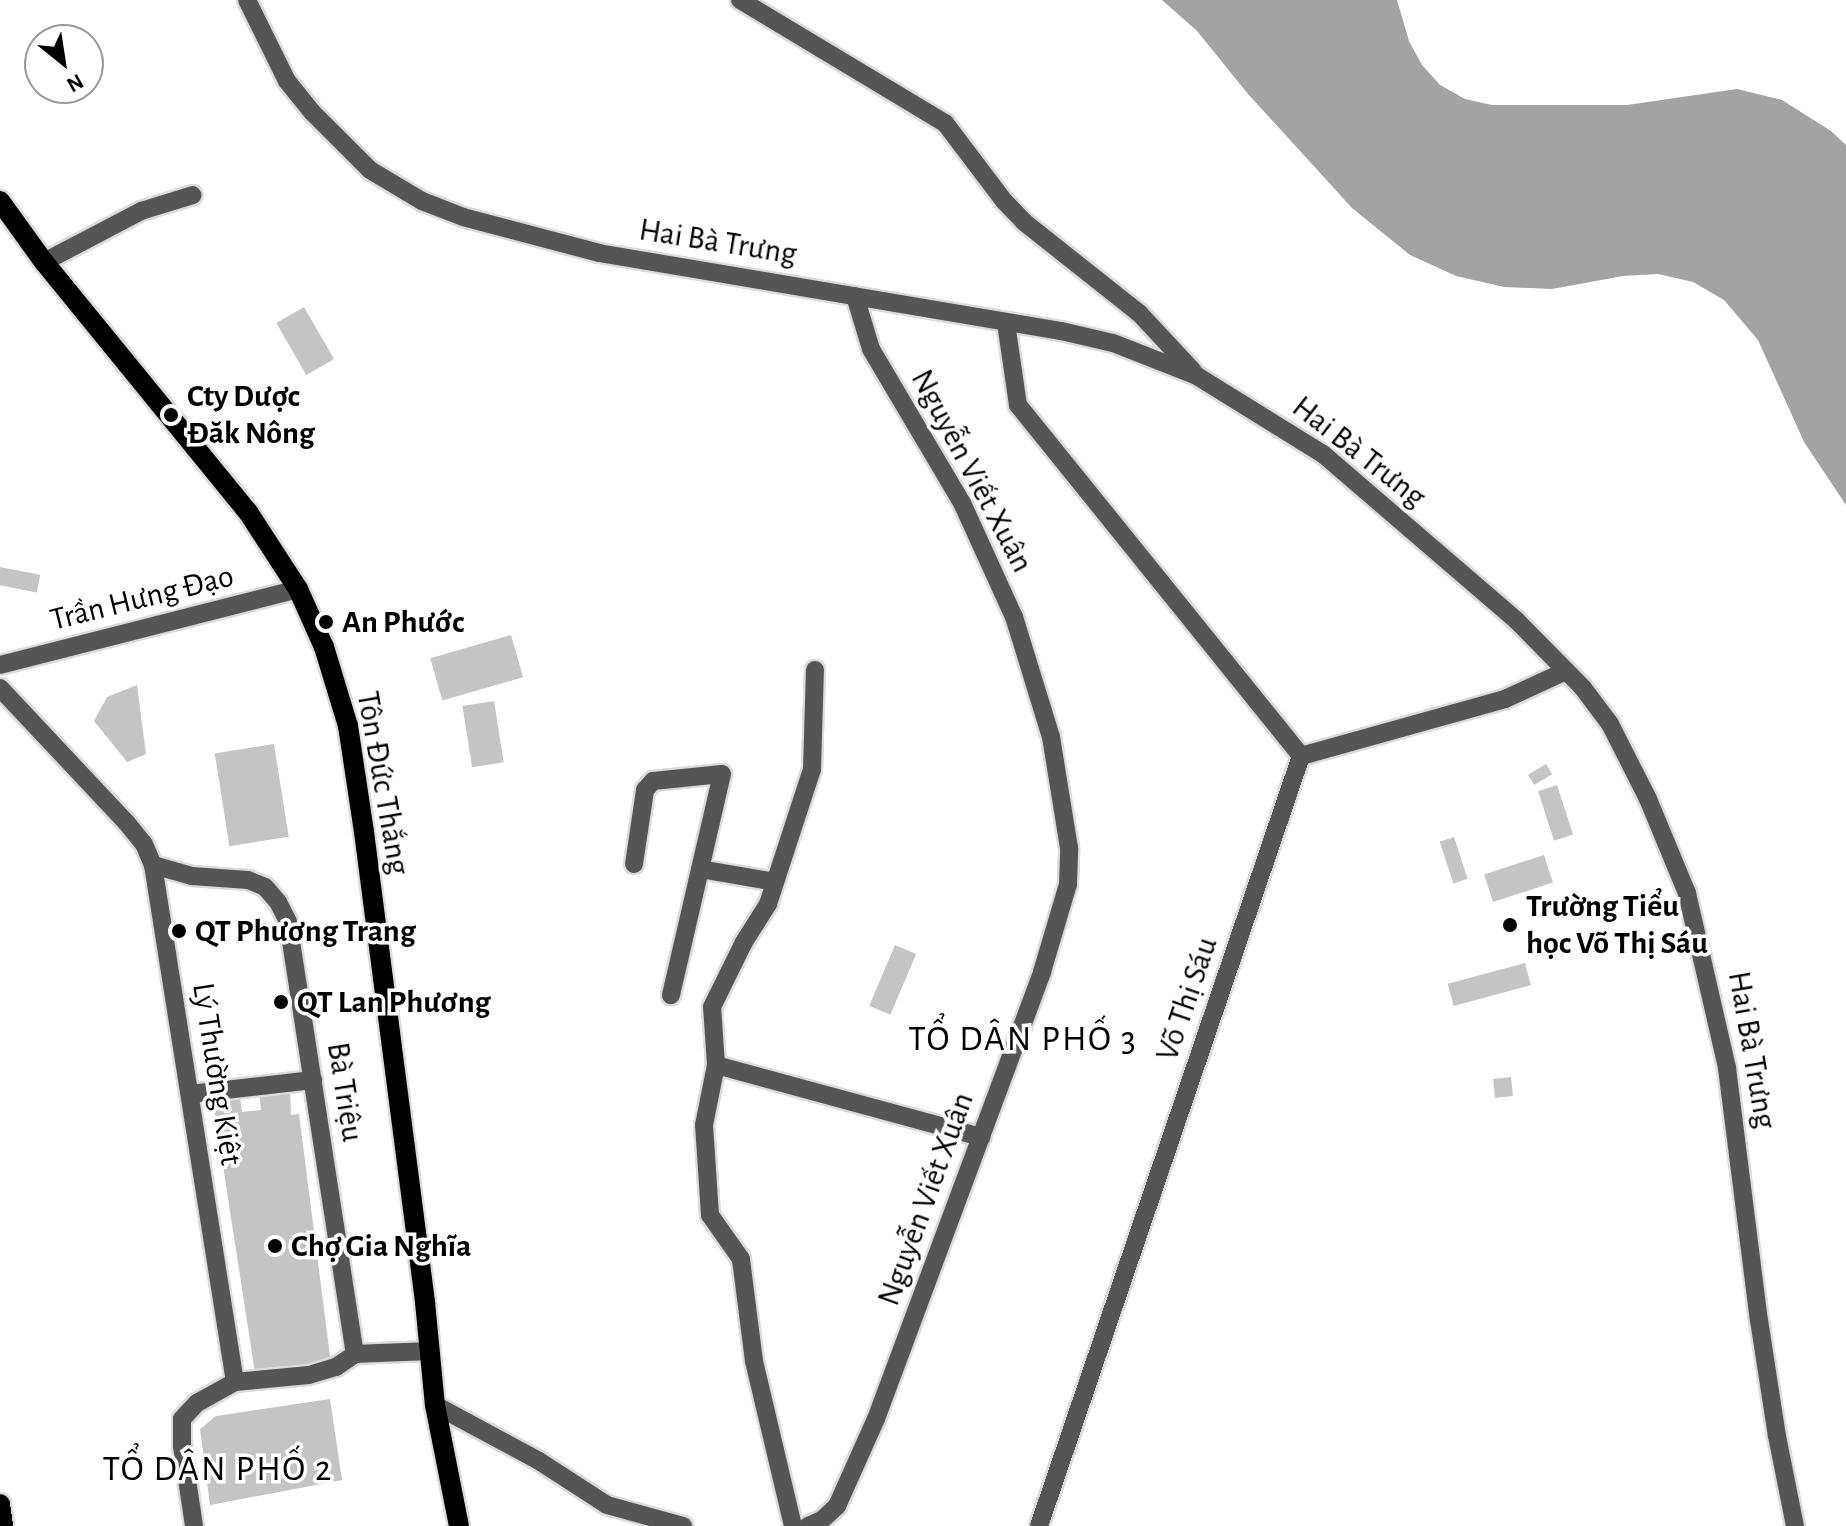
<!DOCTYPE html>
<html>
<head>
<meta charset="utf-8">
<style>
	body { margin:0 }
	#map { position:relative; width:1846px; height:1526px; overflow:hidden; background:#fff; font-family:"Alegreya Sans",sans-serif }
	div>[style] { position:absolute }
	.water>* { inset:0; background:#a3a3a3 }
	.building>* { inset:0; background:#c4c4c4; transform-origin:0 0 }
	.roads { filter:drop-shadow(2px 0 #dbdbdb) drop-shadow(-2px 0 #dbdbdb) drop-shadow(0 2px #dbdbdb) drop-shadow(0 -2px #dbdbdb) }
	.minor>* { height:18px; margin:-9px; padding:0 9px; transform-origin:9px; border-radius:9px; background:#555 }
	.major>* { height:20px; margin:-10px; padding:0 10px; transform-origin:10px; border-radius:10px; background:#000 }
	.dots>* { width:22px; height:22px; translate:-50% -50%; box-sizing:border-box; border:4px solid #fff; border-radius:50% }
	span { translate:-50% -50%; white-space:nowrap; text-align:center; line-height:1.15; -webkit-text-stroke:7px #fff; paint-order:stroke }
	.street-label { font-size:32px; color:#000 }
	.poi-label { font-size:32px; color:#000; font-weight:700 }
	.left { translate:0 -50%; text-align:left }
	.quarter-label { font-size:36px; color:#000; letter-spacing:2px }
	.north { position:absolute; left:24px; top:24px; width:80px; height:80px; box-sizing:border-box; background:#fff; border:2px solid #999; border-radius:50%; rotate:150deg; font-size:22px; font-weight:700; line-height:32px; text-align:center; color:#000 }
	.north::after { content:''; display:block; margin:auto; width:28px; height:36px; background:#000; clip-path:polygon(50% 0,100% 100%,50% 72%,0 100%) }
</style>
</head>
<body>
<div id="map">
	<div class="water">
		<i style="clip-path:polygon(1162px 0,1397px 0,1409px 41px,1422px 65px,1440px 85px,1465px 99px,1492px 105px,1627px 105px,1737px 89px,1782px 100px,1831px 131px,1846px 145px,1846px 505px,1804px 442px,1758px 340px,1724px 300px,1693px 282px,1658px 274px,1623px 276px,1552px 289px,1504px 287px,1456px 276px,1410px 255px,1352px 208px,1248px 94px,1197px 31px)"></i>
	</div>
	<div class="building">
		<i style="left:304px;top:307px;width:60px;height:32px;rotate:60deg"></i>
		<i style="left:0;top:567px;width:41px;height:18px;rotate:11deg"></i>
		<i style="left:511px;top:635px;width:44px;height:84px;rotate:74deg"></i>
		<i style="clip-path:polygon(137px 685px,146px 754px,127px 762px,94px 721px,107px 697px)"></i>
		<i style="left:494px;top:701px;width:62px;height:32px;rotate:81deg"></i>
		<i style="left:274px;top:744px;width:94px;height:60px;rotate:81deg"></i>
		<i style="left:1546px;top:764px;width:12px;height:21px;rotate:59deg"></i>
		<i style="left:1557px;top:785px;width:52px;height:20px;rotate:72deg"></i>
		<i style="left:1454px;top:837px;width:44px;height:15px;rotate:72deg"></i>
		<i style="left:1544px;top:855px;width:29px;height:63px;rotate:72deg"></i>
		<i style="left:895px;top:945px;width:23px;height:66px;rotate:23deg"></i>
		<i style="left:1525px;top:963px;width:23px;height:80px;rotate:75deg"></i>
		<i style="left:1511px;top:1077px;width:19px;height:18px;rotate:84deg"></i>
		<i style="clip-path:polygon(290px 1087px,291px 1115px,299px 1114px,331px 1364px,255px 1373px,213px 1101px,240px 1097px,242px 1112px,261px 1110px,259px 1090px)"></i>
		<i style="clip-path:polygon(330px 1399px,342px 1480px,210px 1505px,200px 1429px,216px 1416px)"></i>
	</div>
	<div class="roads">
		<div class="minor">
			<i style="left:247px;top:0;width:90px;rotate:63.7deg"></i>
			<i style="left:287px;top:81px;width:40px;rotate:51deg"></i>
			<i style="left:312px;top:112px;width:82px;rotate:45deg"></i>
			<i style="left:370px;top:170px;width:61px;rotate:30.8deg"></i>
			<i style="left:422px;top:201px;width:44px;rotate:21.3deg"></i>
			<i style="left:463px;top:217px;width:141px;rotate:14.8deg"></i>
			<i style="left:599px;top:253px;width:469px;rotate:9.6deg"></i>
			<i style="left:1061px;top:331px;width:53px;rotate:13deg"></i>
			<i style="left:1113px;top:343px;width:90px;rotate:21.4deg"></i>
			<i style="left:1197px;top:376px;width:148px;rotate:31.8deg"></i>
			<i style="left:1323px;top:454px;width:255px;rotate:40.7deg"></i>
			<i style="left:1516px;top:620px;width:95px;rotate:45.4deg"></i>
			<i style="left:1583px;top:688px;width:45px;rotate:53.1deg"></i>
			<i style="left:1610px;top:724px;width:84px;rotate:63.1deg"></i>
			<i style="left:1648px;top:799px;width:102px;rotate:67.5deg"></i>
			<i style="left:1687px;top:893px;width:180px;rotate:77.1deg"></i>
			<i style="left:1727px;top:1068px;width:254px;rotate:82.8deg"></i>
			<i style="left:1759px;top:1320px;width:117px;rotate:81.2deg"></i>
			<i style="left:1777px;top:1436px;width:92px;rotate:78.7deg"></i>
			<i style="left:740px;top:0;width:239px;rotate:31deg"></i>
			<i style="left:945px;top:123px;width:98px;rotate:52.9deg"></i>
			<i style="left:1004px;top:201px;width:29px;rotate:46deg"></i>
			<i style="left:1024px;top:222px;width:147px;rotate:38.4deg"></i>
			<i style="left:1139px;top:313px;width:79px;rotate:47deg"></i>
			<i style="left:44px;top:262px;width:110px;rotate:-27.7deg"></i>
			<i style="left:141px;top:211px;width:54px;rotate:-17.1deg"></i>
			<i style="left:1006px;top:323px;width:83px;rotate:81.7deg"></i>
			<i style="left:1018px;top:405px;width:451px;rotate:51.1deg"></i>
			<i style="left:0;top:665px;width:308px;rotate:-14.3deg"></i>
			<i style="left:0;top:688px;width:184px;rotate:46.8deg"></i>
			<i style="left:126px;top:822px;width:28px;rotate:51deg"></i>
			<i style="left:144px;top:844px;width:23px;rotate:67deg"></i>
			<i style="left:153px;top:865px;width:523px;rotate:80.99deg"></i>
			<i style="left:634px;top:864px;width:75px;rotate:-81.5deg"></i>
			<i style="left:645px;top:790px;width:12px;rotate:-48deg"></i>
			<i style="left:653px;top:781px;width:69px;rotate:-5.8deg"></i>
			<i style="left:722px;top:774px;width:227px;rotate:103deg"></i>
			<i style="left:153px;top:865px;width:41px;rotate:15.8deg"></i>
			<i style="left:192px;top:876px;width:56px;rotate:4.1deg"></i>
			<i style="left:248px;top:880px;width:18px;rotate:22deg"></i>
			<i style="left:265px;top:887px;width:20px;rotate:49deg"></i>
			<i style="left:278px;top:902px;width:22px;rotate:63deg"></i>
			<i style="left:288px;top:922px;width:437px;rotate:81.2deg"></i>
			<i style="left:355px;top:1354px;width:74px;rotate:-2.3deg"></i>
			<i style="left:700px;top:869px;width:76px;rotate:9.8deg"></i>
			<i style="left:716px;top:1065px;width:275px;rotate:15.2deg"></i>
			<i style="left:190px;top:1094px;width:124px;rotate:-6.5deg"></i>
			<i style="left:435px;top:1405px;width:118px;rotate:28.3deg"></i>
			<i style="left:539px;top:1461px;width:81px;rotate:32.9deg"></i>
			<i style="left:607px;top:1505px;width:79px;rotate:15.4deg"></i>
			<i style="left:194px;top:1526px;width:81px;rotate:-98.5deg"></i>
			<i style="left:182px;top:1446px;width:27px;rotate:-90deg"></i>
			<i style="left:182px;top:1419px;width:22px;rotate:-47deg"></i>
			<i style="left:197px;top:1403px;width:43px;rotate:-28.9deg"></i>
			<i style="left:235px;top:1382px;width:74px;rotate:-5.4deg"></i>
			<i style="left:309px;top:1375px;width:28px;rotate:-17deg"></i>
			<i style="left:336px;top:1367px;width:23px;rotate:-34deg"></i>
			<i style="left:793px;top:1526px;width:170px;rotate:-103.3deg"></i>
			<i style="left:754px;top:1361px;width:103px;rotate:-97.3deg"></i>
			<i style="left:741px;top:1259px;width:54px;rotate:-125.2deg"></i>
			<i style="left:710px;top:1215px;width:90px;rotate:-93.8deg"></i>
			<i style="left:704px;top:1125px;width:61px;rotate:-78.7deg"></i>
			<i style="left:716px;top:1065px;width:58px;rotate:-93.9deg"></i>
			<i style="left:712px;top:1007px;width:72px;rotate:-63.8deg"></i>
			<i style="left:744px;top:942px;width:45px;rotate:-57.7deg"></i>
			<i style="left:768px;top:904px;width:142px;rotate:-71.9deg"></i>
			<i style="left:812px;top:769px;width:99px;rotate:-88.3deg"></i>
			<i style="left:808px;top:1526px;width:15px;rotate:-23deg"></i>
			<i style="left:822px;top:1520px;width:21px;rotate:-43deg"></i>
			<i style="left:837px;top:1506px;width:95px;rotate:-65.9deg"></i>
			<i style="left:876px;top:1419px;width:477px;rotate:-69.6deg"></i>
			<i style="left:1042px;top:972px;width:92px;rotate:-73.5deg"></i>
			<i style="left:1068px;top:884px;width:36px;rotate:-88deg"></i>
			<i style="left:1069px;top:848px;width:112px;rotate:-99.2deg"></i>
			<i style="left:1051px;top:737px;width:126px;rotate:-107.1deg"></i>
			<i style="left:1014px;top:617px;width:125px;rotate:-114.5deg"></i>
			<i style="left:962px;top:503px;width:179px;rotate:-120.6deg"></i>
			<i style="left:871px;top:349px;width:55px;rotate:-106.8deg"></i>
			<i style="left:1039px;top:1526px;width:813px;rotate:-71.21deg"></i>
			<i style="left:1301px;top:756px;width:212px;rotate:-15.6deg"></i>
			<i style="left:1505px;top:699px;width:67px;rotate:-24.7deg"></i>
		</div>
		<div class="major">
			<i style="left:0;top:201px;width:75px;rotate:54.2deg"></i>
			<i style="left:44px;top:262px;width:323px;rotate:50.8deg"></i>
			<i style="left:248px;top:512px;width:92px;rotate:57deg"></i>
			<i style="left:298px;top:589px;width:64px;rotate:65.9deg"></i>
			<i style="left:324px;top:647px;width:83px;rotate:73.1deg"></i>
			<i style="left:348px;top:726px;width:107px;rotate:81.4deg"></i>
			<i style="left:364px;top:832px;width:474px;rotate:82.6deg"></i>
			<i style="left:425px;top:1302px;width:103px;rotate:84.5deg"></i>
			<i style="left:435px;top:1405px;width:123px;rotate:78.8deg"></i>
			<i style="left:0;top:1504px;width:22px;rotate:82deg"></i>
		</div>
	</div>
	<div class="dots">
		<i style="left:171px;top:415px;background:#000"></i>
		<i style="left:326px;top:622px;background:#000"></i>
		<i style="left:1510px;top:925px;background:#000"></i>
		<i style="left:179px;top:931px;background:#000"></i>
		<i style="left:281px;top:1002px;background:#000"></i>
		<i style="left:275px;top:1246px;background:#000"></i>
	</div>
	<div class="street-label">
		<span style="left:718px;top:242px;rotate:9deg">Hai Bà Trưng</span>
		<span style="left:1359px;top:452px;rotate:38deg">Hai Bà Trưng</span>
		<span style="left:972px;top:471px;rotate:62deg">Nguyễn Viết Xuân</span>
		<span style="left:142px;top:598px;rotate:-14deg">Trần Hưng Đạo</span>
		<span style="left:383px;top:783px;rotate:80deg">Tôn Đức Thắng</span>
		<span style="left:1187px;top:999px;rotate:-71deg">Võ Thị Sáu</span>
		<span style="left:1752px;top:1050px;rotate:80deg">Hai Bà Trưng</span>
		<span style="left:217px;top:1074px;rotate:81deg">Lý Thường Kiệt</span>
		<span style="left:345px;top:1092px;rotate:81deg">Bà Triệu</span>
		<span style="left:926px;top:1199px;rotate:-70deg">Nguyễn Viết Xuân</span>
	</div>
	<div class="poi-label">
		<span class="left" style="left:187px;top:415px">Cty Dược<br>Đăk Nông</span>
		<span class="left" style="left:342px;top:622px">An Phước</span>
		<span class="left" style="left:1526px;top:925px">Trường Tiểu<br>học Võ Thị Sáu</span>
		<span class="left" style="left:195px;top:931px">QT Phương Trang</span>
		<span class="left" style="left:297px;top:1002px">QT Lan Phương</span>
		<span class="left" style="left:291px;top:1246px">Chợ Gia Nghĩa</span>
	</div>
	<div class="quarter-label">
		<span style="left:1023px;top:1040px">TỔ DÂN PHỐ 3</span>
		<span style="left:218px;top:1470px">TỔ DÂN PHỐ 2</span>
	</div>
	<div class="north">N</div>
</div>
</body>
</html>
